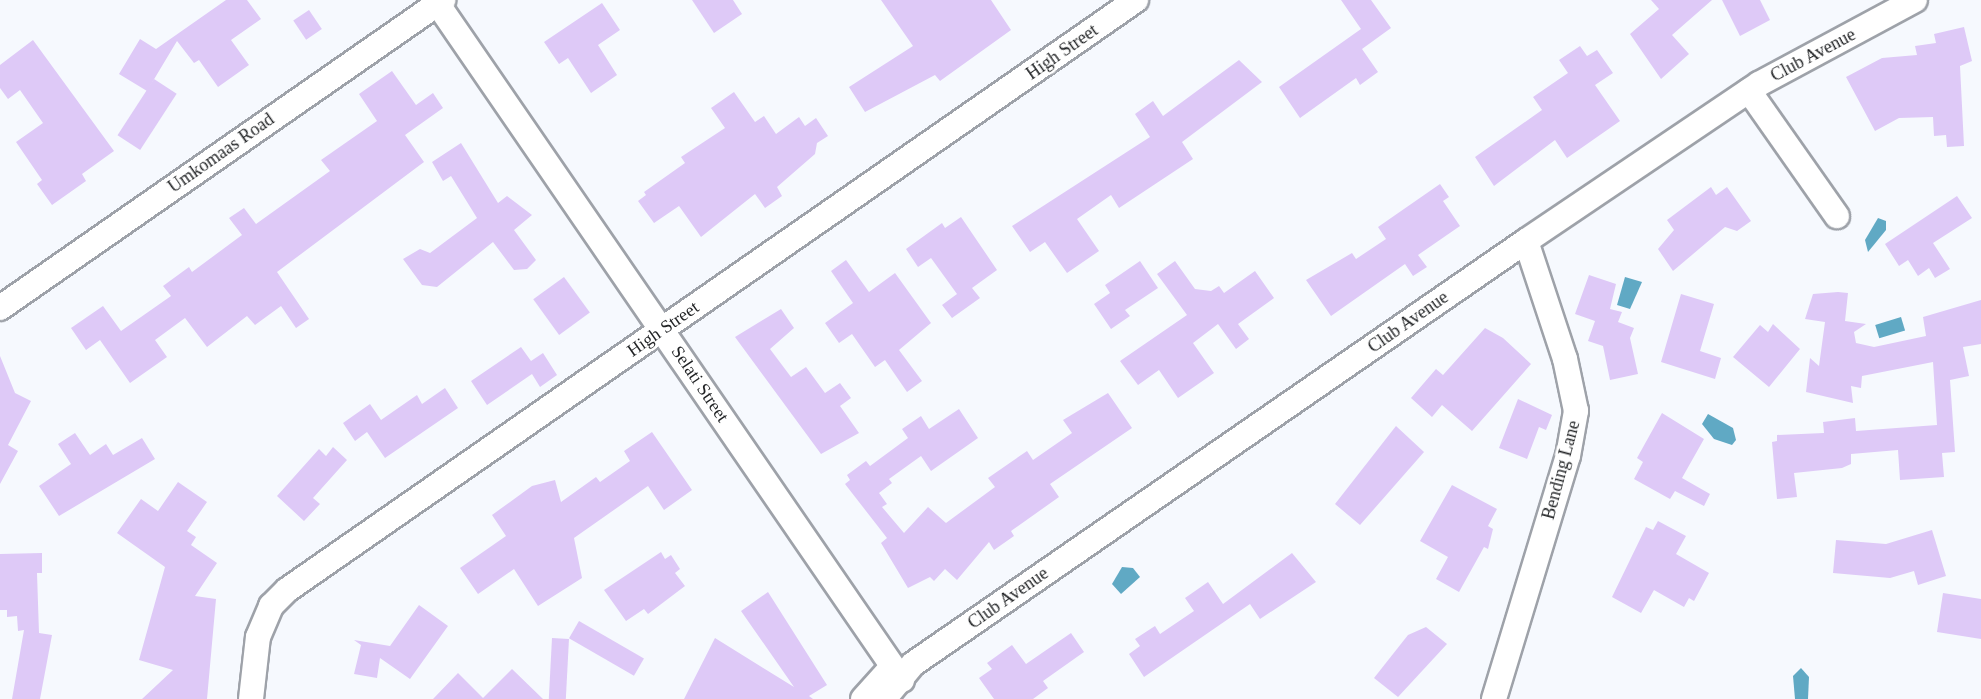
<!DOCTYPE html>
<html>
<head>
<meta charset="utf-8">
<style>
	body { margin:0 }
	#map { position:relative; width:1981px; height:699px; overflow:hidden; background:#f6f9fe; font-family:"Times New Roman",serif }
	div>[style] { position:absolute }
	.water>* { inset:0; background:#60a9c4; transform-origin:0 0 }
	.building>* { inset:0; background:#dec9f7; transform-origin:0 0 }
	.roads { filter:drop-shadow(2px 0 #9ea2a9) drop-shadow(-2px 0 #9ea2a9) drop-shadow(0 2px #9ea2a9) drop-shadow(0 -2px #9ea2a9) }
	.minor>* { height:24px; margin:-12px; padding:0 12px; transform-origin:12px; border-radius:12px; background:#fff }
	span { translate:-50% -50%; white-space:nowrap; text-align:center; line-height:1.15; -webkit-text-stroke:5px #fff; paint-order:stroke }
	.street-label { font-size:18px; color:#1f2123 }
</style>
</head>
<body>
<div id="map">
	<div class="water">
		<i style="clip-path:polygon(1878px 218px,1886px 221px,1886px 230px,1868px 252px,1865px 240px)"></i>
		<i style="clip-path:polygon(1625px 277px,1642px 282px,1630px 309px,1617px 305px)"></i>
		<i style="left:1901px;top:317px;width:14px;height:27px;rotate:73deg"></i>
		<i style="clip-path:polygon(1708px 414px,1733px 428px,1736px 440px,1732px 445px,1714px 439px,1702px 424px)"></i>
		<i style="clip-path:polygon(1122px 567px,1133px 568px,1140px 577px,1121px 594px,1112px 584px)"></i>
		<i style="clip-path:polygon(1801px 668px,1809px 677px,1808px 699px,1795px 699px,1793px 676px)"></i>
	</div>
	<div class="building">
		<i style="clip-path:polygon(226px 0,247px 0,261px 19px,231px 40px,249px 65px,218px 87px,199px 60px,194px 63px,177px 41px,147px 91px,119px 74px,140px 39px,156px 49px)"></i>
		<i style="clip-path:polygon(692px 0,733px 0,742px 14px,714px 33px)"></i>
		<i style="clip-path:polygon(881px 0,991px 0,1011px 30px,940px 81px,935px 75px,865px 112px,849px 87px,913px 46px)"></i>
		<i style="clip-path:polygon(1341px 0,1371px 0,1391px 28px,1362px 49px,1378px 72px,1360px 85px,1356px 78px,1300px 118px,1279px 87px,1361px 29px)"></i>
		<i style="clip-path:polygon(1651px 0,1712px 0,1672px 35px,1689px 54px,1661px 79px,1630px 34px,1659px 9px)"></i>
		<i style="clip-path:polygon(1722px 0,1760px 0,1770px 20px,1740px 36px)"></i>
		<i style="clip-path:polygon(602px 3px,620px 30px,598px 45px,617px 75px,591px 93px,568px 58px,559px 64px,544px 42px)"></i>
		<i style="left:309px;top:10px;width:23px;height:19px;rotate:56deg"></i>
		<i style="clip-path:polygon(1964px 27px,1972px 61px,1960px 66px,1964px 146px,1947px 147px,1946px 135px,1934px 136px,1933px 117px,1899px 118px,1875px 131px,1846px 77px,1882px 58px,1917px 55px,1915px 46px,1936px 43px,1934px 34px)"></i>
		<i style="clip-path:polygon(33px 40px,114px 151px,82px 174px,86px 181px,52px 205px,37px 184px,42px 180px,16px 142px,43px 123px,20px 90px,8px 99px,0 88px,0 65px)"></i>
		<i style="clip-path:polygon(1580px 46px,1587px 56px,1597px 50px,1613px 73px,1595px 85px,1620px 121px,1567px 158px,1555px 140px,1494px 186px,1475px 157px,1542px 110px,1533px 97px,1568px 73px,1559px 60px)"></i>
		<i style="clip-path:polygon(1239px 60px,1262px 82px,1182px 142px,1193px 159px,1119px 208px,1111px 195px,1077px 219px,1099px 251px,1067px 273px,1045px 242px,1030px 252px,1012px 226px,1150px 137px,1135px 114px,1153px 101px,1163px 116px)"></i>
		<i style="clip-path:polygon(392px 71px,416px 105px,433px 93px,443px 108px,405px 135px,424px 162px,277px 272px,309px 319px,296px 328px,281px 306px,255px 325px,247px 316px,207px 347px,185px 318px,155px 340px,167px 357px,130px 383px,100px 340px,86px 350px,71px 328px,103px 306px,121px 331px,171px 296px,163px 286px,189px 267px,192px 272px,242px 235px,229px 218px,244px 208px,256px 224px,330px 171px,321px 160px,377px 121px,359px 94px)"></i>
		<i style="left:154px;top:79px;width:27px;height:67px;rotate:33deg"></i>
		<i style="clip-path:polygon(734px 92px,755px 122px,764px 116px,776px 134px,799px 117px,805px 126px,816px 118px,828px 136px,817px 143px,815px 154px,777px 187px,782px 196px,765px 208px,755px 194px,701px 237px,679px 206px,654px 223px,638px 201px,646px 195px,644px 192px,685px 163px,681px 157px,725px 128px,711px 108px)"></i>
		<i style="clip-path:polygon(461px 143px,498px 203px,507px 196px,532px 215px,514px 230px,536px 260px,527px 269px,514px 270px,493px 242px,437px 287px,422px 285px,403px 259px,420px 249px,430px 253px,477px 218px,451px 176px,443px 181px,432px 162px)"></i>
		<i style="clip-path:polygon(1440px 184px,1449px 197px,1443px 201px,1460px 226px,1418px 255px,1427px 267px,1413px 276px,1405px 264px,1331px 316px,1306px 280px,1352px 253px,1356px 259px,1386px 239px,1378px 227px)"></i>
		<i style="clip-path:polygon(1711px 187px,1716px 195px,1727px 187px,1751px 221px,1737px 231px,1725px 227px,1673px 271px,1658px 249px,1674px 230px,1667px 220px)"></i>
		<i style="clip-path:polygon(1957px 196px,1972px 218px,1933px 243px,1950px 269px,1935px 278px,1929px 268px,1918px 276px,1908px 260px,1899px 266px,1885px 244px)"></i>
		<i style="clip-path:polygon(961px 217px,997px 270px,972px 288px,980px 298px,952px 318px,942px 305px,957px 294px,931px 258px,918px 267px,906px 249px,942px 223px,945px 228px)"></i>
		<i style="clip-path:polygon(846px 260px,869px 292px,895px 273px,931px 323px,899px 350px,922px 381px,907px 392px,885px 360px,875px 367px,852px 334px,839px 343px,825px 323px,853px 303px,831px 271px)"></i>
		<i style="clip-path:polygon(1140px 261px,1158px 288px,1125px 310px,1130px 316px,1111px 329px,1094px 304px,1110px 293px,1105px 285px)"></i>
		<i style="clip-path:polygon(1175px 261px,1195px 289px,1211px 291px,1219px 286px,1224px 293px,1255px 271px,1274px 298px,1238px 324px,1249px 339px,1236px 349px,1218px 324px,1193px 343px,1214px 373px,1178px 398px,1159px 370px,1138px 385px,1120px 361px,1187px 315px,1157px 274px)"></i>
		<i style="clip-path:polygon(1589px 275px,1616px 284px,1610px 309px,1622px 312px,1618px 322px,1634px 328px,1630px 338px,1638px 374px,1610px 380px,1603px 346px,1588px 341px,1595px 321px,1575px 314px)"></i>
		<i style="left:564px;top:277px;width:44px;height:38px;rotate:54deg"></i>
		<i style="clip-path:polygon(1838px 292px,1848px 293px,1845px 321px,1866px 324px,1854px 332px,1856px 343px,1874px 347px,1926px 336px,1923px 317px,1981px 300px,1981px 344px,1963px 347px,1969px 376px,1950px 380px,1955px 452px,1942px 453px,1944px 477px,1900px 480px,1898px 450px,1851px 454px,1851px 464px,1842px 468px,1794px 473px,1797px 497px,1777px 499px,1772px 442px,1777px 441px,1777px 435px,1824px 433px,1823px 422px,1855px 418px,1856px 431px,1937px 425px,1933px 362px,1862px 376px,1861px 388px,1851px 386px,1853px 403px,1806px 392px,1810px 358px,1819px 366px,1825px 322px,1805px 319px,1813px 294px)"></i>
		<i style="clip-path:polygon(1681px 294px,1714px 304px,1700px 351px,1721px 358px,1715px 379px,1661px 362px)"></i>
		<i style="clip-path:polygon(781px 309px,794px 328px,770px 349px,791px 377px,806px 367px,825px 393px,840px 383px,851px 398px,840px 406px,859px 433px,821px 454px,735px 337px)"></i>
		<i style="clip-path:polygon(1773px 324px,1800px 349px,1769px 387px,1733px 357px,1760px 325px,1768px 332px)"></i>
		<i style="clip-path:polygon(1485px 328px,1503px 338px,1531px 364px,1472px 431px,1442px 405px,1432px 417px,1411px 398px,1436px 369px,1443px 375px)"></i>
		<i style="clip-path:polygon(521px 347px,531px 361px,543px 353px,557px 375px,540px 387px,532px 374px,487px 405px,471px 381px)"></i>
		<i style="clip-path:polygon(0 356px,15px 393px,31px 401px,8px 445px,18px 451px,0 484px)"></i>
		<i style="clip-path:polygon(445px 388px,458px 408px,385px 458px,367px 432px,355px 441px,343px 423px,370px 404px,381px 420px,417px 395px,422px 404px)"></i>
		<i style="clip-path:polygon(1108px 393px,1132px 428px,1050px 484px,1059px 497px,1011px 531px,1014px 536px,994px 550px,989px 542px,957px 580px,945px 569px,934px 581px,930px 577px,908px 588px,881px 543px,887px 538px,845px 484px,850px 480px,847px 475px,866px 461px,870px 466px,908px 438px,902px 429px,921px 416px,929px 429px,959px 409px,978px 438px,931px 471px,921px 456px,889px 479px,892px 483px,879px 493px,887px 504px,882px 507px,904px 533px,928px 507px,946px 523px,995px 487px,988px 478px,1027px 451px,1033px 460px,1072px 433px,1063px 420px)"></i>
		<i style="clip-path:polygon(1518px 399px,1552px 415px,1546px 430px,1539px 427px,1527px 459px,1499px 448px)"></i>
		<i style="clip-path:polygon(1662px 413px,1704px 439px,1682px 478px,1710px 494px,1704px 506px,1675px 491px,1670px 499px,1634px 479px,1643px 462px,1637px 458px)"></i>
		<i style="clip-path:polygon(1396px 426px,1424px 452px,1360px 525px,1335px 504px)"></i>
		<i style="clip-path:polygon(652px 432px,692px 490px,664px 510px,648px 486px,574px 538px,582px 578px,538px 606px,514px 569px,478px 594px,460px 568px,506px 536px,492px 515px,532px 486px,555px 480px,561px 502px,596px 477px,600px 482px,630px 461px,624px 451px)"></i>
		<i style="clip-path:polygon(75px 433px,90px 455px,106px 444px,113px 455px,142px 438px,155px 459px,59px 516px,39px 486px,71px 464px,58px 444px)"></i>
		<i style="clip-path:polygon(333px 447px,347px 460px,313px 498px,320px 504px,304px 521px,277px 496px,319px 449px,326px 456px)"></i>
		<i style="clip-path:polygon(178px 482px,207px 502px,187px 531px,196px 537px,191px 545px,217px 563px,195px 596px,216px 599px,207px 699px,142px 699px,173px 670px,139px 660px,165px 567px,117px 533px,141px 499px,158px 511px)"></i>
		<i style="clip-path:polygon(1452px 485px,1497px 509px,1488px 526px,1493px 529px,1488px 549px,1484px 547px,1459px 592px,1436px 579px,1448px 557px,1420px 541px)"></i>
		<i style="clip-path:polygon(1658px 521px,1686px 536px,1676px 554px,1709px 573px,1694px 601px,1689px 598px,1684px 607px,1654px 590px,1641px 613px,1612px 597px,1646px 527px,1653px 530px)"></i>
		<i style="clip-path:polygon(1932px 530px,1946px 576px,1918px 585px,1914px 571px,1890px 578px,1833px 573px,1836px 540px,1886px 544px)"></i>
		<i style="clip-path:polygon(661px 552px,665px 559px,671px 555px,680px 569px,675px 573px,685px 586px,648px 614px,644px 609px,626px 621px,604px 590px)"></i>
		<i style="clip-path:polygon(42px 553px,42px 573px,37px 573px,39px 633px,52px 635px,40px 699px,12px 699px,24px 630px,18px 631px,17px 616px,7px 617px,7px 610px,0 610px,0 554px)"></i>
		<i style="clip-path:polygon(1292px 553px,1316px 582px,1260px 619px,1250px 604px,1144px 677px,1129px 654px,1140px 646px,1135px 639px,1155px 626px,1160px 634px,1194px 611px,1185px 598px,1208px 582px,1223px 604px)"></i>
		<i style="clip-path:polygon(768px 592px,827px 685px,809px 696px,813px 699px,684px 699px,715px 638px,794px 687px,741px 611px)"></i>
		<i style="clip-path:polygon(1943px 593px,1981px 599px,1981px 639px,1937px 632px)"></i>
		<i style="clip-path:polygon(419px 605px,448px 626px,410px 679px,380px 658px,377px 678px,354px 674px,361px 645px,354px 640px,390px 646px)"></i>
		<i style="left:579px;top:621px;width:75px;height:20px;rotate:30deg"></i>
		<i style="clip-path:polygon(1426px 627px,1447px 644px,1398px 697px,1374px 678px,1408px 635px)"></i>
		<i style="clip-path:polygon(1071px 633px,1084px 652px,1043px 681px,1048px 688px,1033px 699px,994px 699px,979px 678px,992px 669px,987px 663px,1012px 645px,1026px 664px)"></i>
		<i style="left:552px;top:638px;width:17px;height:61px;rotate:3deg"></i>
		<i style="clip-path:polygon(512px 669px,543px 699px,433px 699px,458px 673px,483px 698px)"></i>
	</div>
	<div class="roads">
		<div class="minor">
			<i style="left:435px;top:0;width:825px;rotate:55.52deg"></i>
			<i style="left:1749px;top:91px;width:153px;rotate:54.9deg"></i>
			<i style="left:0;top:308px;width:540px;rotate:-34.81deg"></i>
			<i style="left:251px;top:699px;width:62px;rotate:-83.6deg"></i>
			<i style="left:258px;top:637px;width:34px;rotate:-67deg"></i>
			<i style="left:271px;top:606px;width:23px;rotate:-45deg"></i>
			<i style="left:287px;top:590px;width:1034px;rotate:-34.8deg"></i>
			<i style="left:863px;top:699px;width:40px;rotate:-48deg"></i>
			<i style="left:884px;top:699px;width:45px;rotate:-50.4deg"></i>
			<i style="left:913px;top:664px;width:745px;rotate:-34.61deg"></i>
			<i style="left:1526px;top:241px;width:281px;rotate:-34deg"></i>
			<i style="left:1759px;top:84px;width:177px;rotate:-28.3deg"></i>
			<i style="left:1494px;top:699px;width:254px;rotate:-73.1deg"></i>
			<i style="left:1568px;top:456px;width:46px;rotate:-79.9deg"></i>
			<i style="left:1576px;top:411px;width:53px;rotate:-101.9deg"></i>
			<i style="left:1565px;top:359px;width:124px;rotate:-108.3deg"></i>
		</div>
	</div>
	<div class="street-label">
		<span style="left:1062px;top:52px;rotate:-35deg">High Street</span>
		<span style="left:1813px;top:55px;rotate:-28deg">Club Avenue</span>
		<span style="left:221px;top:153px;rotate:-35deg">Umkomaas Road</span>
		<span style="left:1408px;top:322px;rotate:-35deg">Club Avenue</span>
		<span style="left:663px;top:329px;rotate:-35deg">High Street</span>
		<span style="left:700px;top:384px;rotate:56deg">Selati Street</span>
		<span style="left:1561px;top:470px;rotate:-75deg">Bending Lane</span>
		<span style="left:1008px;top:598px;rotate:-35deg">Club Avenue</span>
	</div>
</div>
</body>
</html>
